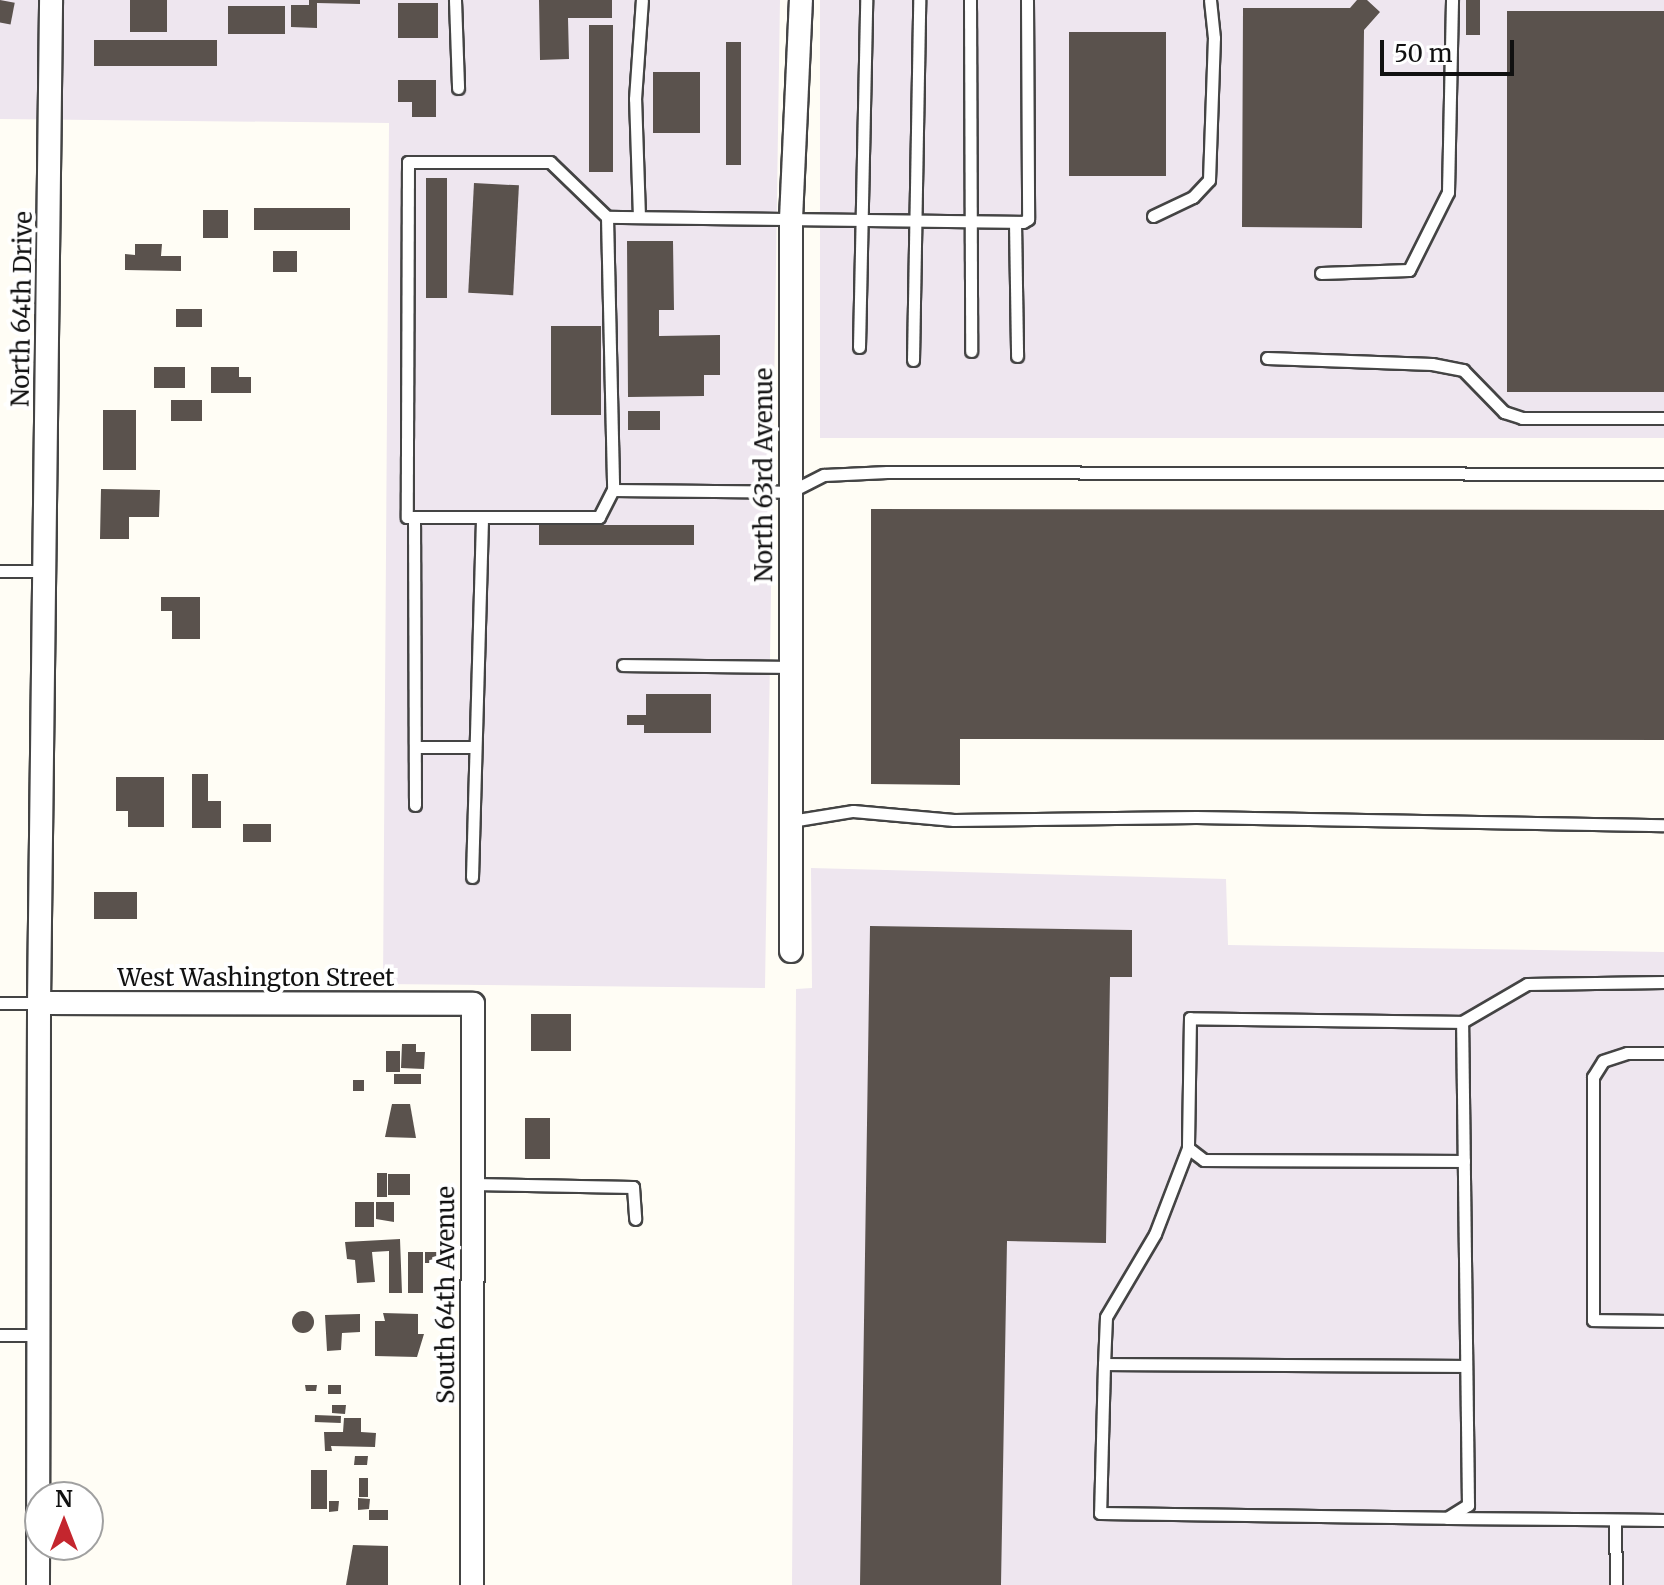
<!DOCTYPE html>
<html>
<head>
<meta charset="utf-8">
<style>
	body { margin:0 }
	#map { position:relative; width:1664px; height:1585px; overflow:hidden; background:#fffdf5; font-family:Merriweather,serif }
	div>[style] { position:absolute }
	.industrial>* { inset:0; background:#eee6ef; transform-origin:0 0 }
	.building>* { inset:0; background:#5a524d; transform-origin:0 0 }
	.round { border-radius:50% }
	.roads { filter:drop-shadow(2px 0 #444) drop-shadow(-2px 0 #444) drop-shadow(0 2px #444) drop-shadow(0 -2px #444) }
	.service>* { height:11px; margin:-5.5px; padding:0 5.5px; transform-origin:5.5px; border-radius:5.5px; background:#fff }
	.minor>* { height:22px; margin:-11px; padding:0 11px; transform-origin:11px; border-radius:11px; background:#fff }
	span { translate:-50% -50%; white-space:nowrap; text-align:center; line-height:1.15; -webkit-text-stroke:8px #fff; paint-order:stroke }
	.street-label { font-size:24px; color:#111 }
	.north { position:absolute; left:24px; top:1481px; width:80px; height:80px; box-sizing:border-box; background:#fff; border:2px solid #a0a0a0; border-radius:50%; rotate:0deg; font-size:22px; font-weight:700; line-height:32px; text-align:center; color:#111 }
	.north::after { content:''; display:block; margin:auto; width:28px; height:36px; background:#c4262e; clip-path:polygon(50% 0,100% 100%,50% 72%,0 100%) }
	.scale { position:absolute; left:1380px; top:40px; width:134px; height:36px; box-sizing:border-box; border:4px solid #111; border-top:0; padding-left:10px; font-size:24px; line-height:28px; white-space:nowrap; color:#111; -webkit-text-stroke:6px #fff; paint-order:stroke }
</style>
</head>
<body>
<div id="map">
	<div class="industrial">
		<i style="clip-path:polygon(0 0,780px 0,765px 988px,383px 984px,389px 123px,0 119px)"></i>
		<i style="left:820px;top:0;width:844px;height:438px"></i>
		<i style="clip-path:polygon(811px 868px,1226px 879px,1228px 945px,1664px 952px,1664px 1585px,792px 1585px,796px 989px,812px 988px)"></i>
	</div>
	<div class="building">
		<i style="left:0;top:0;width:15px;height:22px;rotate:11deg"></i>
		<i style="left:130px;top:0;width:37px;height:32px"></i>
		<i style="clip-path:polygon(309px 0,360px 0,360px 4px,317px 3px,317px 28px,291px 27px,291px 5px,309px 5px)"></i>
		<i style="clip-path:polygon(539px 0,612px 0,612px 18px,568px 18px,569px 59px,540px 60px)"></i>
		<i style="clip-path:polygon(1357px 0,1367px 0,1380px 12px,1364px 30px,1362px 228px,1242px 227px,1243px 8px,1350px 8px)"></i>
		<i style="left:1466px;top:0;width:14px;height:35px"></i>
		<i style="left:398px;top:3px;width:40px;height:35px"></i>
		<i style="left:228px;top:6px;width:57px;height:28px"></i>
		<i style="left:1507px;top:11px;width:157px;height:381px"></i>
		<i style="left:589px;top:25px;width:24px;height:147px"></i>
		<i style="left:1069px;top:32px;width:97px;height:144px"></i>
		<i style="left:94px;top:40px;width:123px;height:26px"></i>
		<i style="left:726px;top:42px;width:15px;height:123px"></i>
		<i style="left:653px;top:72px;width:47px;height:61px"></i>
		<i style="clip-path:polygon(398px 80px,436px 80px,436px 117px,412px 117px,412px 102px,398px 102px)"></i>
		<i style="left:426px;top:178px;width:21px;height:120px"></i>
		<i style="left:474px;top:183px;width:45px;height:110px;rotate:3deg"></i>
		<i style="left:254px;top:208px;width:96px;height:22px"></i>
		<i style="left:203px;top:210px;width:25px;height:28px"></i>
		<i style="clip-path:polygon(627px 241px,673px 241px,674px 310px,659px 310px,659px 336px,720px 335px,720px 375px,704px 375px,704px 396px,628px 397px)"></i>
		<i style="clip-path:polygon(135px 244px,162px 244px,161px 256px,181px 256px,181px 271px,125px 270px,125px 254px,135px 255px)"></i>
		<i style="left:273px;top:251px;width:24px;height:21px"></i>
		<i style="left:176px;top:309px;width:26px;height:18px"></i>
		<i style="left:551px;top:326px;width:50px;height:89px"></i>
		<i style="left:154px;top:367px;width:31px;height:21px"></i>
		<i style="clip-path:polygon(211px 367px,239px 367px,239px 377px,251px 377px,251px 393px,211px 393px)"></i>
		<i style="left:171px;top:400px;width:31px;height:21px"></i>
		<i style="left:103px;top:410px;width:33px;height:60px"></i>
		<i style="left:628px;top:411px;width:32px;height:19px"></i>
		<i style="clip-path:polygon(101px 489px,160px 490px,159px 517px,129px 517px,129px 539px,100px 539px)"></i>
		<i style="clip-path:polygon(871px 509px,1664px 510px,1664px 740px,960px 739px,960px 785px,871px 784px)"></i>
		<i style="left:539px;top:525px;width:155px;height:20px"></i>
		<i style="clip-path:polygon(161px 597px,200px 597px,200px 639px,172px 639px,172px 611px,161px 611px)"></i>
		<i style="clip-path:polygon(646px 694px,711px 694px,711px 733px,644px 733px,644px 725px,627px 725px,627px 715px,646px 715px)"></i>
		<i style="clip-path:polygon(192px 774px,208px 774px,208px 801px,221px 801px,221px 828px,192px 828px)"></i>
		<i style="clip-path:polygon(116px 777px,164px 777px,164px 827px,128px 827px,128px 811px,116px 811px)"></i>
		<i style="left:243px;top:824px;width:28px;height:18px"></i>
		<i style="left:94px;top:892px;width:43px;height:27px"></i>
		<i style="clip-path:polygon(870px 926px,1132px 930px,1132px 977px,1110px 977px,1106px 1243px,1007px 1241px,1001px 1585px,860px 1585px)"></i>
		<i style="left:531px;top:1014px;width:40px;height:37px"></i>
		<i style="clip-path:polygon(402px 1044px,416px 1044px,416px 1052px,425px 1052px,424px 1069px,401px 1068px)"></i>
		<i style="left:386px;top:1051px;width:14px;height:21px"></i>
		<i style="left:394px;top:1074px;width:27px;height:10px"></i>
		<i style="left:353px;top:1080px;width:11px;height:11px"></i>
		<i style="clip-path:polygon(392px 1104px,410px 1104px,416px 1138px,385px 1137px)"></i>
		<i style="left:525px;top:1118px;width:25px;height:41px"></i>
		<i style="left:377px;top:1173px;width:10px;height:24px"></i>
		<i style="left:388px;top:1174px;width:22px;height:21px"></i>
		<i style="left:355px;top:1202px;width:19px;height:25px"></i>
		<i style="clip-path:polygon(376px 1202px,394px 1202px,394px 1222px,376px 1219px)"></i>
		<i style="clip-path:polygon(400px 1239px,402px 1293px,389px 1293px,389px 1251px,372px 1252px,375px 1282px,357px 1283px,355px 1260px,347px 1259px,345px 1242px)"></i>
		<i style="left:408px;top:1252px;width:15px;height:41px"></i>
		<i style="left:425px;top:1252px;width:13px;height:11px"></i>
		<i class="round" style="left:292px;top:1311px;width:22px;height:22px"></i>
		<i style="clip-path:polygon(383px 1313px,418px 1314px,418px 1334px,424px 1334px,417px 1357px,375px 1356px,375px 1321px,385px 1321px)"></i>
		<i style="clip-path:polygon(360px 1314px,360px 1332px,342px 1333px,341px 1350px,327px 1351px,325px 1315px)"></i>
		<i style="clip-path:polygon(305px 1385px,317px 1385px,316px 1391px,306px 1391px)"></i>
		<i style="left:328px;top:1385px;width:13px;height:9px"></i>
		<i style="clip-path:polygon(332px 1405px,346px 1405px,345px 1414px,332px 1413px)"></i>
		<i style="left:315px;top:1415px;width:26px;height:7px;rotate:2deg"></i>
		<i style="clip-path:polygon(344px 1418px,361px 1418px,361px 1432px,376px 1433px,375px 1447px,331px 1446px,332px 1451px,325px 1451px,324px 1432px,343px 1432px)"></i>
		<i style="clip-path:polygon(355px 1456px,368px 1456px,367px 1465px,354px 1465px)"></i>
		<i style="left:311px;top:1470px;width:16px;height:39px"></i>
		<i style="left:359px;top:1478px;width:9px;height:19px"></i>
		<i style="clip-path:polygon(358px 1498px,370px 1499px,369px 1509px,358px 1510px)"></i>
		<i style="clip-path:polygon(329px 1501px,339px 1501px,338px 1511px,329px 1512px)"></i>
		<i style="left:369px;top:1510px;width:19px;height:10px"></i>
		<i style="clip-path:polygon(353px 1545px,388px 1546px,388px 1585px,346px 1585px)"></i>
	</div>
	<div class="roads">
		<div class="service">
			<i style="left:455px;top:0;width:88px;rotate:88deg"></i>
			<i style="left:970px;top:0;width:351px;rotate:89.8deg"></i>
			<i style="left:1027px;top:0;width:219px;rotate:89.7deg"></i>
			<i style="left:1028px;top:219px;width:6px;rotate:149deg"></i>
			<i style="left:1023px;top:222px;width:416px;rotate:-179.3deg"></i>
			<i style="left:607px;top:217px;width:273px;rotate:88.7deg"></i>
			<i style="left:613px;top:490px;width:177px;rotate:0.6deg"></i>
			<i style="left:790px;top:492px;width:38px;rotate:-27deg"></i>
			<i style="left:824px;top:475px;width:63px;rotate:-2.7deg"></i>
			<i style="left:887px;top:472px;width:777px;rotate:0.15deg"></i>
			<i style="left:1153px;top:216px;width:44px;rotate:-25.4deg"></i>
			<i style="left:1193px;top:197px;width:23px;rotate:-47deg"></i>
			<i style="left:1209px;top:180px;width:142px;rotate:-88deg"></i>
			<i style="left:1214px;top:38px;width:38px;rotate:-96deg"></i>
			<i style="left:607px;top:217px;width:79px;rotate:-136deg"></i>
			<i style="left:550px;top:162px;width:142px;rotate:180deg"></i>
			<i style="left:408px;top:162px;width:355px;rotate:90.2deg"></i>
			<i style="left:407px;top:517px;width:192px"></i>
			<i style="left:599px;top:517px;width:30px;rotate:-63deg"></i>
			<i style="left:639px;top:217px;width:118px;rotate:-91.9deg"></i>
			<i style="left:635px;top:99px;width:99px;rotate:-86deg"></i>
			<i style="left:1015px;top:222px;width:134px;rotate:89.1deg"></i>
			<i style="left:1321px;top:273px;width:88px;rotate:-2deg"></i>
			<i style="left:1409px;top:270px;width:87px;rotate:-63.4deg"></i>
			<i style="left:1448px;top:192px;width:192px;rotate:-88.8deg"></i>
			<i style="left:859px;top:347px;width:347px;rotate:-88.8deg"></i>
			<i style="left:1267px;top:358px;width:165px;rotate:2.1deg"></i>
			<i style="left:1432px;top:364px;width:32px;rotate:11deg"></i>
			<i style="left:1463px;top:370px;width:59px;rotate:45.7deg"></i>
			<i style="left:1504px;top:412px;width:19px;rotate:18deg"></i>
			<i style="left:1522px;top:418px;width:142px"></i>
			<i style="left:913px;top:360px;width:360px;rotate:-89deg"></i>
			<i style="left:414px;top:517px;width:288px;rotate:89.8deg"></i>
			<i style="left:0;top:571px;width:45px"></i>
			<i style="left:623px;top:665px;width:166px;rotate:0.7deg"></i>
			<i style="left:415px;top:747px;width:60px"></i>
			<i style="left:791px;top:821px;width:63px;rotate:-9.2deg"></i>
			<i style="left:853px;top:811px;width:101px;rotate:5.1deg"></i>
			<i style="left:954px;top:820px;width:242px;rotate:-0.7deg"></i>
			<i style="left:1196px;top:817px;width:468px;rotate:1deg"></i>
			<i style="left:472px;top:877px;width:360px;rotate:-88.4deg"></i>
			<i style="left:0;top:1003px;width:39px"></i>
			<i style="left:1462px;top:1022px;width:272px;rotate:-179.2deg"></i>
			<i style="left:1190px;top:1018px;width:130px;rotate:90.9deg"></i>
			<i style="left:1188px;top:1148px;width:20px;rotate:37deg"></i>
			<i style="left:1204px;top:1160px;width:260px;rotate:0.2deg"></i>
			<i style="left:1664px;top:1053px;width:37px;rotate:180deg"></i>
			<i style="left:1627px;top:1053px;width:25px;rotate:162deg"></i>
			<i style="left:1603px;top:1061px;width:19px;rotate:122deg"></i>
			<i style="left:1593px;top:1077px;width:243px;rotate:90deg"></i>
			<i style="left:1593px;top:1320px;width:71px;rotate:0.8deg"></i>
			<i style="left:1188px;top:1148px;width:92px;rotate:111deg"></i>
			<i style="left:1155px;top:1234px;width:96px;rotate:120.6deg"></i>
			<i style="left:1106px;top:1317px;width:47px;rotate:92.4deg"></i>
			<i style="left:1104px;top:1364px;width:362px;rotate:0.3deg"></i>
			<i style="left:473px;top:1184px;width:160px;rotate:1.1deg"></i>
			<i style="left:633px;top:1187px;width:32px;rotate:86deg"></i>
			<i style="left:0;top:1335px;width:38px"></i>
			<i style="left:1104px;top:1364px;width:149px;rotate:91.5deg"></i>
			<i style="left:1100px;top:1513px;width:347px;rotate:0.8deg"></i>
			<i style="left:1447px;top:1518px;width:25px;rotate:-32deg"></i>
			<i style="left:1468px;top:1505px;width:483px;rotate:-90.7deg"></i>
			<i style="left:1462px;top:1022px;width:75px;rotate:-30.3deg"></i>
			<i style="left:1527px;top:984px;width:137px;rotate:-0.8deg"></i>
			<i style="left:1448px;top:1518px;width:216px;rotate:0.5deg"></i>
			<i style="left:1615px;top:1520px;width:65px;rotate:89.1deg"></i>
		</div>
		<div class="minor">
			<i style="left:791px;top:951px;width:732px;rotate:-90deg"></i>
			<i style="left:791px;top:219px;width:219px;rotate:-87.4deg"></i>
			<i style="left:39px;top:1003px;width:434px;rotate:0.1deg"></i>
			<i style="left:473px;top:1004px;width:581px;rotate:90.1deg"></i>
			<i style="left:38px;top:1585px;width:582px;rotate:-89.9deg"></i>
			<i style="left:39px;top:1003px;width:1003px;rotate:-89.31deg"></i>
		</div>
	</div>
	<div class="street-label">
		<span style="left:22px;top:309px;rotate:-89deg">North 64th Drive</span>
		<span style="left:764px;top:475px;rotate:-90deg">North 63rd Avenue</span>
		<span style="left:256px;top:978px">West Washington Street</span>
		<span style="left:446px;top:1295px;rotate:-90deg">South 64th Avenue</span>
	</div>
	<div class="north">N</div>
	<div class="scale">50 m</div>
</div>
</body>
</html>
